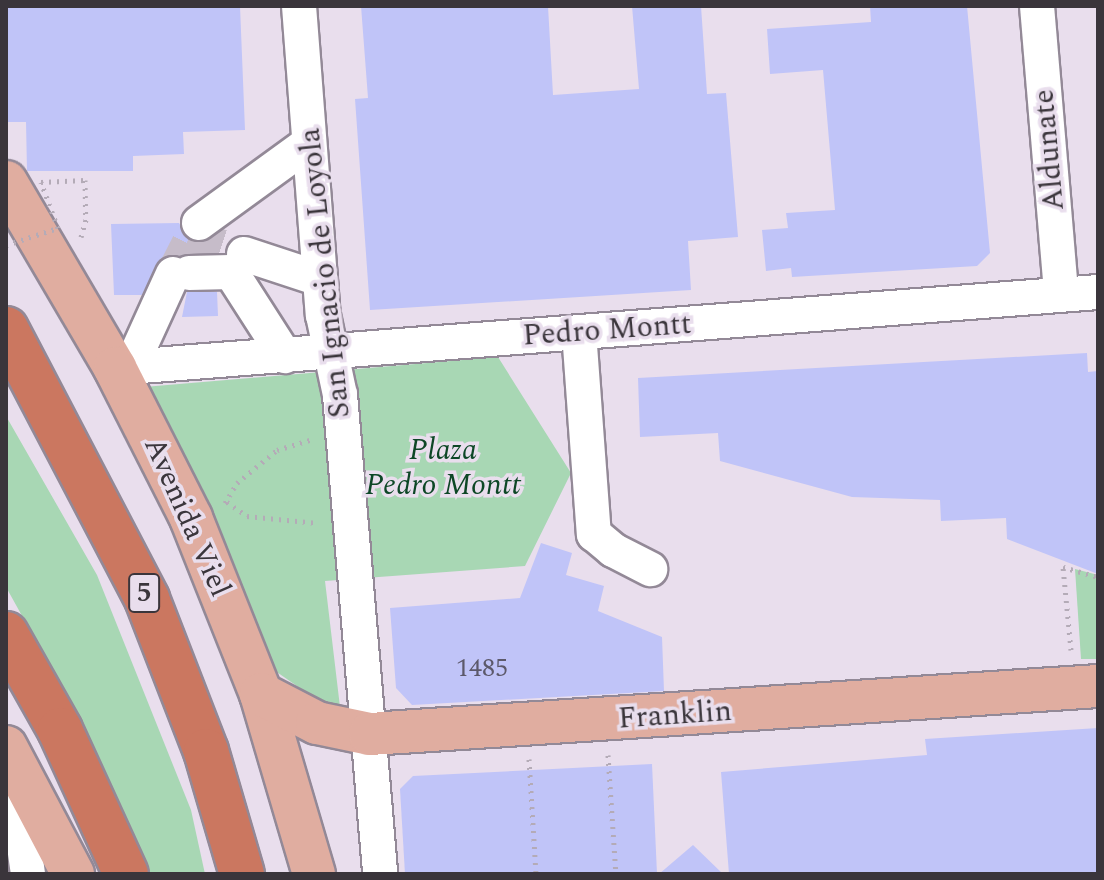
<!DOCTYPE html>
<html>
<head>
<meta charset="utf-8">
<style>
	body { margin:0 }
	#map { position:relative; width:1104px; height:880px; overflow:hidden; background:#e9deed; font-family:Spectral,serif }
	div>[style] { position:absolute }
	.green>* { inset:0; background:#a8d7b4 }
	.building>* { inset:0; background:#c0c4f8 }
	.minor-tunnel>* { height:34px; margin-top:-17px; transform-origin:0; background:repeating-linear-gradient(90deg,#c6bcc9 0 34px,transparent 0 51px) }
	.path>* { height:5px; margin-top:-2.5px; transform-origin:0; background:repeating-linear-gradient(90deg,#b4abb7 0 2px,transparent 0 8px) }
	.roads { filter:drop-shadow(2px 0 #938997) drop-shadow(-2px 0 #938997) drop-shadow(0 2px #938997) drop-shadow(0 -2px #938997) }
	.minor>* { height:34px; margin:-17px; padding:0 17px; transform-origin:17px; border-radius:17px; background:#fff }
	.major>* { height:42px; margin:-21px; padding:0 21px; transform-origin:21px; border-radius:21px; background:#e0ada0 }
	.highway>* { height:44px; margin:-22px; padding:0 22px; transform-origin:22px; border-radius:22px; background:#cb7760 }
	.path-bridge>* { height:5px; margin-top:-2.5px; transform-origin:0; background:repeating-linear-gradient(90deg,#b4abb7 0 2px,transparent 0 8px) }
	span { translate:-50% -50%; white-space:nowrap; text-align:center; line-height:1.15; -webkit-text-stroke:7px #e9deed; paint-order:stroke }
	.number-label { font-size:26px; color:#5c596a }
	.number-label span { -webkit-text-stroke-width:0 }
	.shield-label span { padding:2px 6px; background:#e9deed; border:2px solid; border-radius:6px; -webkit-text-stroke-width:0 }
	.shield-label { font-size:28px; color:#3a353b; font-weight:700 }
	.street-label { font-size:30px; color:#3a353b }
	.park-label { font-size:30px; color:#0d4726; font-style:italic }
	.frame { position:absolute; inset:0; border:8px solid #3a353b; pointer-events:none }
</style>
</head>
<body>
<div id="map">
	<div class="green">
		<i style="clip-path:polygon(498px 357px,571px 473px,525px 566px,325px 581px,340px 707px,317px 700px,271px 668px,144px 387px)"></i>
		<i style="clip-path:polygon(6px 416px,97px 575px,191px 810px,205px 874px,148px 874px,87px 733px,6px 587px)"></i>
		<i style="clip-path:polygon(1075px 569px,1098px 575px,1098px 659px,1081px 659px)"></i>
	</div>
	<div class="building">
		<i style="clip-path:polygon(6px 6px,240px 6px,245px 130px,183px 132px,184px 154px,133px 156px,133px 171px,27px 171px,26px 122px,6px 122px)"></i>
		<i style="clip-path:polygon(361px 6px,548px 6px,553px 95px,639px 89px,632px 6px,701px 6px,707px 94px,726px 93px,738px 237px,688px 241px,691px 290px,370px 310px,355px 99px,368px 98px)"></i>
		<i style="clip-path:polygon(870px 6px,967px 6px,990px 253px,977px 266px,792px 277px,791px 268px,766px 271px,762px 230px,788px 228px,786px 213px,835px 210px,823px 70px,770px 74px,767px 29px,871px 22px)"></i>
		<i style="clip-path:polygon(179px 223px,189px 240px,189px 253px,161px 258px,142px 295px,114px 295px,111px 224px)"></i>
		<i style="clip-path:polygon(187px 292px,217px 292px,218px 316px,182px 317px)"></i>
		<i style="clip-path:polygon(1087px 353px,1088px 372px,1098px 371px,1098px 574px,1007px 539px,1006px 518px,941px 521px,940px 500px,852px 497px,720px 461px,718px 433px,640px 437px,638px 378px)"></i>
		<i style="clip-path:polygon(541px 543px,572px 553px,566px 575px,604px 586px,598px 611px,662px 637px,664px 691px,412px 705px,396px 688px,390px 608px,520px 598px)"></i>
		<i style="clip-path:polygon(1098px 728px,1098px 874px,729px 874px,721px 772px,927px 755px,925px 739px)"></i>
		<i style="clip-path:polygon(652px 764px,657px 874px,405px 874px,400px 789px,413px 776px)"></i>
		<i style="clip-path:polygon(693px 845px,723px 874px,659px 874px)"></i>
	</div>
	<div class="minor-tunnel">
		<i style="left:189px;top:236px;width:58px;rotate:18.1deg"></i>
		<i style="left:189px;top:273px;width:16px;rotate:176deg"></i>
		<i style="left:173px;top:274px;width:57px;rotate:-63deg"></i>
	</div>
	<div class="path">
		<i style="left:81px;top:237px;width:19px;rotate:-74deg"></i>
		<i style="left:227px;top:502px;width:24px;rotate:35deg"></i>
		<i style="left:247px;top:516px;width:71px;rotate:5.6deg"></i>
		<i style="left:225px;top:503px;width:23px;rotate:-59deg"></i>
		<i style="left:237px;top:483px;width:52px;rotate:-39.5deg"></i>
		<i style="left:277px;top:450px;width:38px;rotate:-17deg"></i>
		<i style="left:1071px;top:650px;width:83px;rotate:-95.5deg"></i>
		<i style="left:1063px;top:567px;width:36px;rotate:16deg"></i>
		<i style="left:608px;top:755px;width:119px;rotate:86.2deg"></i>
		<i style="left:529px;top:759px;width:115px;rotate:86.5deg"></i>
	</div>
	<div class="roads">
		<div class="minor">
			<i style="left:299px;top:6px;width:310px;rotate:85.6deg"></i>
			<i style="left:323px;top:315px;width:82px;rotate:78deg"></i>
			<i style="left:340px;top:395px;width:481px;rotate:85.2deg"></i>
			<i style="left:1037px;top:6px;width:289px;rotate:85.2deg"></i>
			<i style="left:199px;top:223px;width:136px;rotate:-36deg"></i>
			<i style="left:244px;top:254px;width:80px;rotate:18.2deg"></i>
			<i style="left:189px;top:273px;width:42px;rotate:-1.4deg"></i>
			<i style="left:231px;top:272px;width:100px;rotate:57.3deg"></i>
			<i style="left:579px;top:332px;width:203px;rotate:85.8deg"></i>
			<i style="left:594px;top:534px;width:25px;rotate:40deg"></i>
			<i style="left:613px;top:550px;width:42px;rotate:27.2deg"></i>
			<i style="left:131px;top:366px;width:101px;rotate:-65.5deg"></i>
			<i style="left:115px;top:368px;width:986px;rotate:-4.42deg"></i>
			<i style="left:13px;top:771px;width:104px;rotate:81.7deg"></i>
		</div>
		<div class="major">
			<i style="left:6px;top:182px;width:216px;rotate:59.6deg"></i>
			<i style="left:115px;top:368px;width:168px;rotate:63.1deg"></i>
			<i style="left:191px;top:518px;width:189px;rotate:68.3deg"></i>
			<i style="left:261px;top:694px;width:188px;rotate:73.6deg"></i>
			<i style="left:261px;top:694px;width:63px;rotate:27.4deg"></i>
			<i style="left:317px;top:723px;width:54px;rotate:11.7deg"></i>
			<i style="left:370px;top:734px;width:730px;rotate:-3.77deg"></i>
			<i style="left:6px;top:747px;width:144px;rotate:62.2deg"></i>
		</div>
		<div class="highway">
			<i style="left:6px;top:329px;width:305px;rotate:62.4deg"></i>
			<i style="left:147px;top:599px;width:163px;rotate:68.8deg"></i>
			<i style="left:206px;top:751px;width:128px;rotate:73.7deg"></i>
			<i style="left:6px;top:634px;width:110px;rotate:60.6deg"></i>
			<i style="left:60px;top:730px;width:158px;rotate:65.4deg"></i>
		</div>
	</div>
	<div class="path-bridge">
		<i style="left:6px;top:245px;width:55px;rotate:-18.1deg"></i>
		<i style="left:58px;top:228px;width:49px;rotate:-110.3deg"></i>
		<i style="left:41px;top:182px;width:44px;rotate:-2.6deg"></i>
		<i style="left:85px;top:180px;width:39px;rotate:89deg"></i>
	</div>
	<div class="number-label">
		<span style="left:482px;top:669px">1485</span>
	</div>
	<div class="shield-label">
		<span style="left:144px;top:593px">5</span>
	</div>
	<div class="street-label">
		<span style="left:1049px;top:150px;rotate:-95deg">Aldunate</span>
		<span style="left:325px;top:273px;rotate:-96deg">San Ignacio de Loyola</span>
		<span style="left:607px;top:330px;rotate:-4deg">Pedro Montt</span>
		<span style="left:187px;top:517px;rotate:66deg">Avenida Viel</span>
		<span style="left:675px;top:715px;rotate:-4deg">Franklin</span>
	</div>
	<div class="park-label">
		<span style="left:443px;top:467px">Plaza<br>Pedro Montt</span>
	</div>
	<div class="frame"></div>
</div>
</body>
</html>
